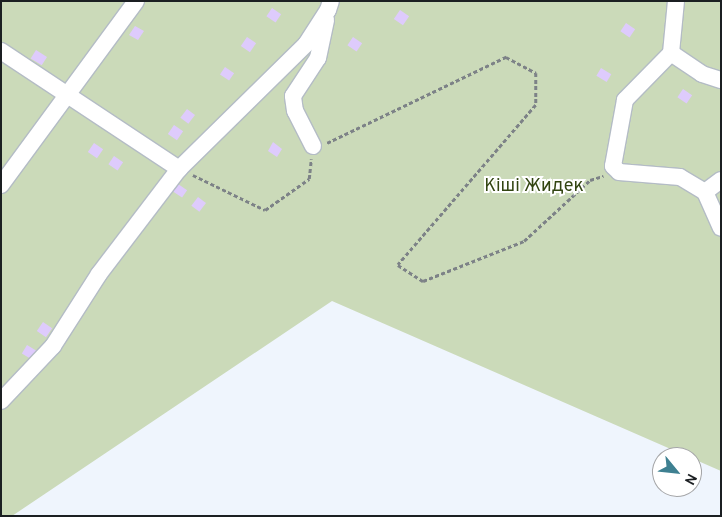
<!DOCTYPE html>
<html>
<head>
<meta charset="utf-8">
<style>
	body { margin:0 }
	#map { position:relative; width:722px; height:517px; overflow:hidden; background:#eff5fd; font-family:Overpass,sans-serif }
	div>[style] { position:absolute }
	.green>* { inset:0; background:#cbdab9 }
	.building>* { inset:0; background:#decbfc; transform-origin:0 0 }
	.path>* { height:2.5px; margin-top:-1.25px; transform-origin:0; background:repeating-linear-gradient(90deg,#7d8287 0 4px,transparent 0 6.5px) }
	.roads { filter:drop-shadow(1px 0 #b4bcc5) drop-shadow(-1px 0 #b4bcc5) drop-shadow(0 1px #b4bcc5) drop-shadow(0 -1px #b4bcc5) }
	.minor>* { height:16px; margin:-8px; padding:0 8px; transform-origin:8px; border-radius:8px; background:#fff }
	span { translate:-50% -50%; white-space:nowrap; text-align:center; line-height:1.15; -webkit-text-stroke:4px #fff; paint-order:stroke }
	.park-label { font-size:18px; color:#324511 }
	.frame { position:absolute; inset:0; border:2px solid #1b1f22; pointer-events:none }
	.north { position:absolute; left:652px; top:447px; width:50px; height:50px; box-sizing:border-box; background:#fff; border:1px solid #a4a5a7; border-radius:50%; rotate:118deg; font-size:14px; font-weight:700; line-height:20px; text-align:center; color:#1b1f22 }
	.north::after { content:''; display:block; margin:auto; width:18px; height:22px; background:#3e8091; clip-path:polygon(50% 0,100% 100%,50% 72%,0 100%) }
</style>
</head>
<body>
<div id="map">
	<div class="green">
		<i style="clip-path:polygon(1px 1px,721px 1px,721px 471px,332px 301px,12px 516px,1px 516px)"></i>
	</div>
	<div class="building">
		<i style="left:272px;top:8px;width:11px;height:10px;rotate:34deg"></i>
		<i style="left:400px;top:10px;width:11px;height:11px;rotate:34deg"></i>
		<i style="left:626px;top:23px;width:11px;height:10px;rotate:34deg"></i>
		<i style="clip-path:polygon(135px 26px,144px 31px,138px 40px,129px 35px)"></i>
		<i style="left:247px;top:37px;width:11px;height:11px;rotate:34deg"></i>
		<i style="left:353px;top:37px;width:11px;height:10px;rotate:34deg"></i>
		<i style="left:36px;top:50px;width:13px;height:10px;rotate:32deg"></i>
		<i style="left:225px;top:67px;width:11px;height:9px;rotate:34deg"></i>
		<i style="left:601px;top:68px;width:12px;height:9px;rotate:31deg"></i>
		<i style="left:683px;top:89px;width:11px;height:10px;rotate:34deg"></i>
		<i style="left:187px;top:109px;width:10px;height:11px;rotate:37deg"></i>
		<i style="left:174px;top:125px;width:11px;height:11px;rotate:34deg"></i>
		<i style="clip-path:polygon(273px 142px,282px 149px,277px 157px,268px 151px)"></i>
		<i style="left:94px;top:143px;width:11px;height:11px;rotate:34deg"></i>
		<i style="left:114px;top:156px;width:11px;height:10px;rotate:34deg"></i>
		<i style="left:178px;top:184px;width:11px;height:9px;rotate:34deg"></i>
		<i style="left:198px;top:197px;width:10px;height:11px;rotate:37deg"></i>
		<i style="left:43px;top:322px;width:11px;height:11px;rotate:34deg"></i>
		<i style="left:27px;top:345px;width:12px;height:10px;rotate:31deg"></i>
	</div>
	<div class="path">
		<i style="left:327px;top:143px;width:199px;rotate:-25.7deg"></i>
		<i style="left:506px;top:57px;width:34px;rotate:28deg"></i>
		<i style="left:536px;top:73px;width:32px;rotate:90deg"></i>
		<i style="left:536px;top:105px;width:211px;rotate:130.8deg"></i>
		<i style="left:398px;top:265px;width:30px;rotate:33deg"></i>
		<i style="left:423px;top:281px;width:109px;rotate:-21.6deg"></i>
		<i style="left:524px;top:241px;width:90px;rotate:-42.7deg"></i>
		<i style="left:590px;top:180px;width:14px;rotate:-17deg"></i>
		<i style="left:193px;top:175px;width:80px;rotate:25.9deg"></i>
		<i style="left:265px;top:210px;width:54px;rotate:-35.2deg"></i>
		<i style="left:309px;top:179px;width:20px;rotate:-84deg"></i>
	</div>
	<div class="roads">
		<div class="minor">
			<i style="left:676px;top:1px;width:52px;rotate:95.5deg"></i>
			<i style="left:671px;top:53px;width:37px;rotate:34deg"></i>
			<i style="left:702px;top:74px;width:20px;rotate:18deg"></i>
			<i style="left:1px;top:51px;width:214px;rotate:33.5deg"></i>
			<i style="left:179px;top:169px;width:178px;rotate:-44.5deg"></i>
			<i style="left:306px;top:44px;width:40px;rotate:-57.1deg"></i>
			<i style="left:328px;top:10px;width:9px;rotate:-72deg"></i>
			<i style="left:671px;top:53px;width:66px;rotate:134.4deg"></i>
			<i style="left:625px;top:100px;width:67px;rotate:100.3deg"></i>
			<i style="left:613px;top:166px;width:8px;rotate:45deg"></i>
			<i style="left:619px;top:172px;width:61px;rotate:4.7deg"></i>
			<i style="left:680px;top:177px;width:29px;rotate:31deg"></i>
			<i style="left:705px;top:192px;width:39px;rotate:66deg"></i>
			<i style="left:313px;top:146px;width:39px;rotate:-117deg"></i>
			<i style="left:295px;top:111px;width:15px;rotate:-98deg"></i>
			<i style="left:293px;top:96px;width:45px;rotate:-56.7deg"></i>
			<i style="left:318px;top:58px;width:39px;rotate:-78deg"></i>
			<i style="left:1px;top:185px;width:228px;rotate:-53.7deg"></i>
			<i style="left:705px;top:192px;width:20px;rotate:-37deg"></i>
			<i style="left:1px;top:401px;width:76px;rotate:-46.6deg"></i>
			<i style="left:53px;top:346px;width:85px;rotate:-57.4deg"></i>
			<i style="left:99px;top:274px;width:132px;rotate:-52.7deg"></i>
		</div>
	</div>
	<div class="park-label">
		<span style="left:534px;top:187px">Кіші Жидек</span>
	</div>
	<div class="frame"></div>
	<div class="north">N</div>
</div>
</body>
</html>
